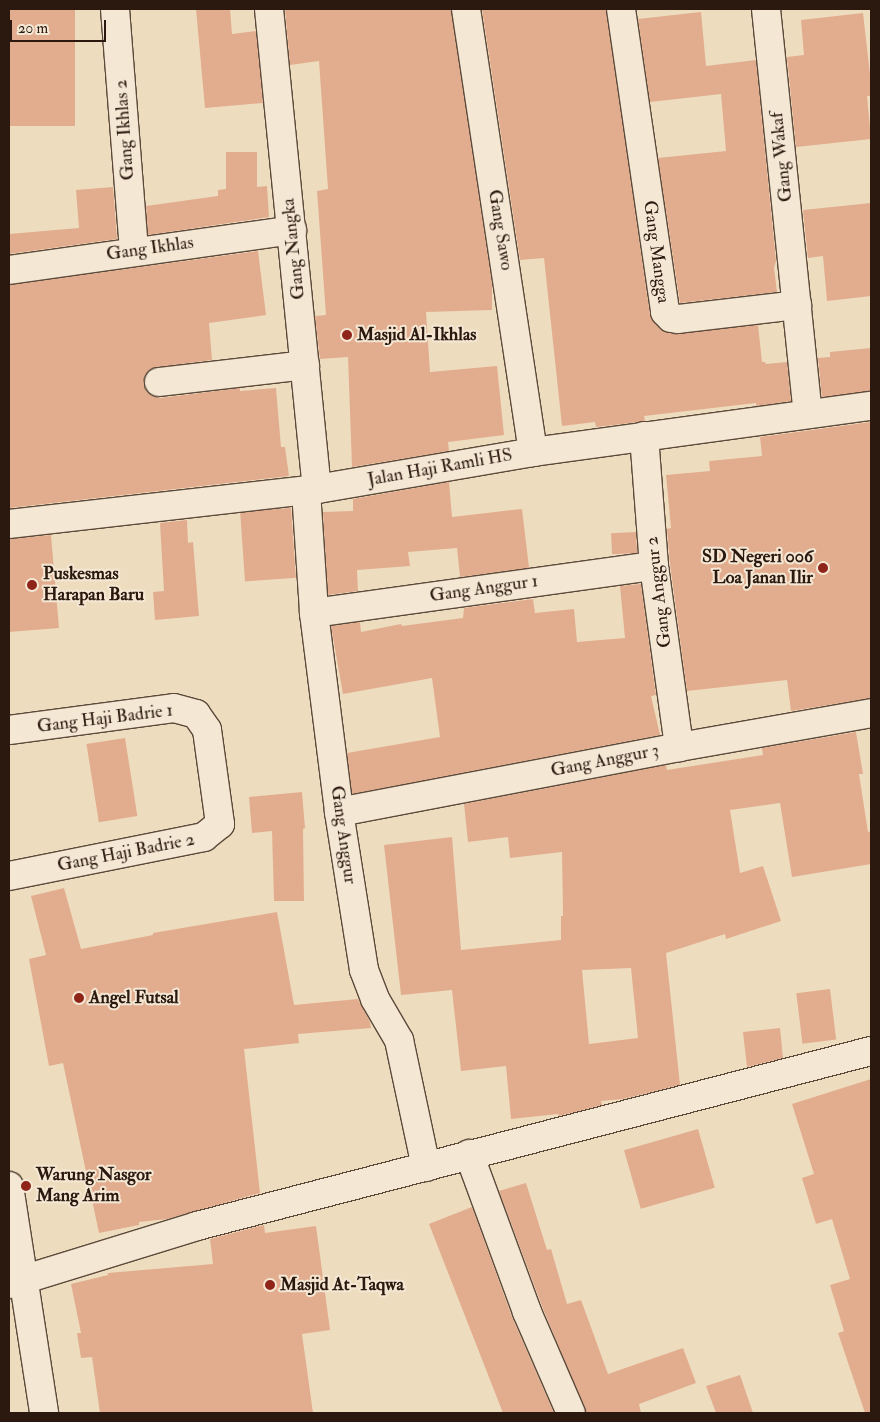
<!DOCTYPE html>
<html>
<head>
<meta charset="utf-8">
<style>
	body { margin:0 }
	#map { position:relative; width:880px; height:1422px; overflow:hidden; background:#eedcbf; font-family:"IM FELL Double Pica",serif }
	div>[style] { position:absolute }
	.building>* { inset:0; background:#e2ad8e; transform-origin:0 0 }
	.roads { filter:drop-shadow(1px 0 #5c493a) drop-shadow(-1px 0 #5c493a) drop-shadow(0 1px #5c493a) drop-shadow(0 -1px #5c493a) }
	.street>* { height:28px; margin:-14px; padding:0 14px; transform-origin:14px; border-radius:14px; background:#f4e8d5 }
	.secondary>* { height:28px; margin:-14px; padding:0 14px; transform-origin:14px; border-radius:14px; background:#f4e8d5 }
	.dots>* { width:14px; height:14px; translate:-50% -50%; box-sizing:border-box; border:2px solid #f4e8d5; border-radius:50% }
	span { translate:-50% -50%; white-space:nowrap; text-align:center; line-height:1.15; -webkit-text-stroke:4px #f4e8d5; paint-order:stroke }
	.street-label { font-size:18px; color:#2b180e }
	.poi-label { font-size:18px; color:#2b180e; font-weight:700 }
	.left { translate:0 -50%; text-align:left }
	.right { translate:-100% -50%; text-align:right }
	.frame { position:absolute; inset:0; border:10px solid #2b180e; pointer-events:none }
	.scale { position:absolute; left:10px; top:20px; width:96px; height:22px; box-sizing:border-box; border:2px solid #2b180e; border-top:0; padding-left:6px; font-size:15px; line-height:18px; white-space:nowrap; color:#2b180e; -webkit-text-stroke:4px #f4e8d5; paint-order:stroke }
</style>
</head>
<body>
<div id="map">
	<div class="building">
		<i style="left:9px;top:9px;width:66px;height:117px"></i>
		<i style="clip-path:polygon(196px 9px,230px 9px,232px 34px,256px 31px,263px 103px,205px 108px)"></i>
		<i style="clip-path:polygon(285px 9px,451px 9px,492px 284px,492px 310px,426px 312px,430px 372px,497px 366px,504px 435px,448px 442px,449px 451px,352px 467px,348px 357px,320px 359px,315px 316px,326px 315px,317px 191px,328px 189px,319px 61px,290px 65px)"></i>
		<i style="clip-path:polygon(482px 9px,606px 9px,650px 315px,660px 329px,676px 334px,758px 325px,762px 362px,765px 362px,766px 364px,787px 362px,791px 401px,756px 406px,756px 403px,644px 416px,645px 421px,622px 424px,596px 427px,595px 422px,562px 426px,544px 258px,520px 260px)"></i>
		<i style="clip-path:polygon(701px 12px,706px 66px,756px 60px,776px 261px,774px 268px,777px 292px,680px 303px,658px 158px,726px 151px,721px 94px,650px 102px,638px 19px)"></i>
		<i style="clip-path:polygon(863px 13px,871px 83px,871px 96px,867px 96px,871px 139px,796px 147px,787px 57px,804px 55px,801px 20px)"></i>
		<i style="clip-path:polygon(226px 152px,257px 152px,257px 187px,267px 186px,269px 217px,148px 235px,146px 206px,218px 196px,218px 190px,226px 189px)"></i>
		<i style="clip-path:polygon(113px 187px,117px 239px,9px 254px,9px 234px,79px 228px,76px 190px)"></i>
		<i style="clip-path:polygon(871px 203px,871px 296px,827px 301px,823px 256px,808px 258px,803px 210px)"></i>
		<i style="clip-path:polygon(258px 251px,266px 315px,209px 323px,212px 360px,157px 367px,149px 370px,145px 375px,144px 384px,147px 392px,153px 396px,160px 398px,240px 388px,240px 391px,276px 388px,281px 447px,285px 447px,289px 476px,9px 508px,9px 285px)"></i>
		<i style="clip-path:polygon(871px 348px,871px 391px,822px 397px,818px 358px,830px 357px,830px 352px)"></i>
		<i style="clip-path:polygon(871px 422px,871px 698px,791px 711px,787px 680px,687px 691px,670px 564px,667px 529px,671px 528px,666px 475px,710px 471px,709px 461px,762px 456px,760px 437px)"></i>
		<i style="clip-path:polygon(449px 482px,452px 517px,522px 509px,529px 568px,460px 577px,457px 548px,408px 552px,410px 566px,357px 570px,358px 591px,328px 595px,323px 512px,353px 511px,353px 499px)"></i>
		<i style="left:291px;top:508px;width:70px;height:51px;rotate:86deg"></i>
		<i style="clip-path:polygon(187px 520px,188px 543px,193px 542px,199px 616px,155px 620px,153px 592px,164px 591px,160px 523px)"></i>
		<i style="left:636px;top:532px;width:21px;height:25px;rotate:87deg"></i>
		<i style="clip-path:polygon(51px 535px,59px 628px,9px 632px,9px 539px)"></i>
		<i style="clip-path:polygon(641px 584px,656px 695px,651px 696px,660px 735px,352px 794px,347px 753px,440px 737px,432px 678px,343px 694px,331px 626px,360px 622px,361px 632px,401px 624px,402px 626px,463px 618px,464px 608px,533px 599px,535px 613px,574px 609px,577px 642px,625px 638px,620px 586px)"></i>
		<i style="clip-path:polygon(evenodd,856px 732px,863px 774px,859px 774px,868px 832px,871px 831px,871px 864px,792px 877px,780px 803px,730px 810px,740px 873px,763px 866px,781px 921px,726px 939px,725px 934px,666px 953px,680px 1085px,623px 1099px,601px 1101px,602px 1105px,559px 1116px,558px 1114px,511px 1119px,506px 1066px,461px 1071px,452px 990px,401px 995px,384px 845px,452px 837px,461px 950px,561px 940px,561px 916px,563px 916px,562px 852px,510px 858px,508px 837px,468px 842px,464px 804px,666px 765px,667px 770px,763px 755px,762px 748px,856px 732px,631px 968px,638px 1038px,589px 1044px,582px 970px,631px 968px)"></i>
		<i style="left:125px;top:738px;width:79px;height:39px;rotate:81deg"></i>
		<i style="clip-path:polygon(302px 792px,305px 828px,303px 829px,304px 901px,274px 901px,272px 831px,252px 833px,249px 797px)"></i>
		<i style="clip-path:polygon(64px 888px,81px 949px,153px 935px,153px 933px,277px 912px,294px 1005px,358px 999px,370px 1022px,371px 1028px,298px 1034px,299px 1043px,244px 1049px,260px 1193px,167px 1219px,139px 1222px,139px 1225px,99px 1233px,63px 1063px,49px 1066px,29px 959px,46px 955px,31px 896px)"></i>
		<i style="left:830px;top:989px;width:51px;height:34px;rotate:83deg"></i>
		<i style="clip-path:polygon(780px 1028px,783px 1058px,747px 1067px,743px 1032px)"></i>
		<i style="clip-path:polygon(871px 1079px,871px 1413px,865px 1413px,838px 1333px,844px 1331px,830px 1285px,850px 1279px,832px 1219px,816px 1224px,802px 1178px,814px 1174px,792px 1104px)"></i>
		<i style="left:698px;top:1129px;width:61px;height:77px;rotate:74deg"></i>
		<i style="clip-path:polygon(526px 1183px,547px 1250px,551px 1249px,567px 1304px,581px 1300px,608px 1374px,683px 1348px,696px 1383px,639px 1404px,641px 1413px,586px 1413px,542px 1306px,499px 1191px)"></i>
		<i style="clip-path:polygon(472px 1207px,512px 1317px,554px 1413px,503px 1413px,429px 1224px)"></i>
		<i style="clip-path:polygon(264px 1225px,265px 1233px,316px 1226px,330px 1330px,302px 1334px,313px 1413px,100px 1413px,92px 1357px,81px 1358px,77px 1333px,81px 1333px,71px 1284px,108px 1275px,108px 1273px,213px 1264px,210px 1239px)"></i>
		<i style="clip-path:polygon(740px 1375px,753px 1413px,716px 1413px,706px 1386px)"></i>
	</div>
	<div class="roads">
		<div class="street">
			<i style="left:115px;top:9px;width:243px;rotate:85.5deg"></i>
			<i style="left:269px;top:9px;width:482px;rotate:84.3deg"></i>
			<i style="left:466px;top:9px;width:448px;rotate:81.4deg"></i>
			<i style="left:621px;top:9px;width:306px;rotate:81.7deg"></i>
			<i style="left:665px;top:312px;width:8px;rotate:45deg"></i>
			<i style="left:671px;top:318px;width:7px;rotate:8deg"></i>
			<i style="left:678px;top:319px;width:120px;rotate:-6.7deg"></i>
			<i style="left:766px;top:9px;width:407px;rotate:84.1deg"></i>
			<i style="left:9px;top:270px;width:286px;rotate:-8deg"></i>
			<i style="left:159px;top:382px;width:147px;rotate:-6.6deg"></i>
			<i style="left:644px;top:436px;width:130px;rotate:85.6deg"></i>
			<i style="left:654px;top:566px;width:183px;rotate:82.1deg"></i>
			<i style="left:306px;top:491px;width:122px;rotate:86.2deg"></i>
			<i style="left:314px;top:613px;width:201px;rotate:82.8deg"></i>
			<i style="left:339px;top:812px;width:160px;rotate:81deg"></i>
			<i style="left:364px;top:970px;width:31px;rotate:69deg"></i>
			<i style="left:375px;top:999px;width:48px;rotate:59.7deg"></i>
			<i style="left:399px;top:1040px;width:130px;rotate:78deg"></i>
			<i style="left:9px;top:524px;width:310px;rotate:-6.5deg"></i>
			<i style="left:317px;top:489px;width:219px;rotate:-9.7deg"></i>
			<i style="left:533px;top:452px;width:341px;rotate:-7.8deg"></i>
			<i style="left:314px;top:613px;width:343px;rotate:-7.9deg"></i>
			<i style="left:9px;top:730px;width:166px;rotate:-7.6deg"></i>
			<i style="left:174px;top:708px;width:23px;rotate:15deg"></i>
			<i style="left:196px;top:714px;width:19px;rotate:55deg"></i>
			<i style="left:207px;top:730px;width:95px;rotate:82.1deg"></i>
			<i style="left:220px;top:824px;width:21px;rotate:141deg"></i>
			<i style="left:204px;top:837px;width:199px;rotate:168.7deg"></i>
			<i style="left:339px;top:812px;width:346px;rotate:-10.8deg"></i>
			<i style="left:679px;top:747px;width:195px;rotate:-10deg"></i>
			<i style="left:469px;top:1154px;width:168px;rotate:69.8deg"></i>
			<i style="left:527px;top:1312px;width:110px;rotate:66.5deg"></i>
			<i style="left:9px;top:1284px;width:197px;rotate:-17.1deg"></i>
			<i style="left:197px;top:1226px;width:696px;rotate:-14.56deg"></i>
		</div>
		<div class="secondary">
			<i style="left:9px;top:1186px;width:230px;rotate:81.2deg"></i>
		</div>
	</div>
	<div class="dots">
		<i style="left:347px;top:335px;background:#8f2418"></i>
		<i style="left:823px;top:568px;background:#8f2418"></i>
		<i style="left:32px;top:585px;background:#8f2418"></i>
		<i style="left:79px;top:998px;background:#8f2418"></i>
		<i style="left:26px;top:1186px;background:#8f2418"></i>
		<i style="left:270px;top:1285px;background:#8f2418"></i>
	</div>
	<div class="street-label">
		<span style="left:125px;top:130px;rotate:-94deg">Gang Ikhlas 2</span>
		<span style="left:782px;top:157px;rotate:-96deg">Gang Wakaf</span>
		<span style="left:500px;top:230px;rotate:81deg">Gang Sawo</span>
		<span style="left:150px;top:249px;rotate:-8deg">Gang Ikhlas</span>
		<span style="left:294px;top:249px;rotate:-96deg">Gang Nangka</span>
		<span style="left:656px;top:252px;rotate:82deg">Gang Mangga</span>
		<span style="left:440px;top:468px;rotate:-10deg">Jalan Haji Ramli HS</span>
		<span style="left:484px;top:589px;rotate:-8deg">Gang Anggur 1</span>
		<span style="left:659px;top:592px;rotate:-97deg">Gang Anggur 2</span>
		<span style="left:105px;top:719px;rotate:-7deg">Gang Haji Badrie 1</span>
		<span style="left:605px;top:761px;rotate:-11deg">Gang Anggur 3</span>
		<span style="left:343px;top:835px;rotate:82deg">Gang Anggur</span>
		<span style="left:126px;top:853px;rotate:-11deg">Gang Haji Badrie 2</span>
	</div>
	<div class="poi-label">
		<span class="left" style="left:357px;top:335px">Masjid Al-Ikhlas</span>
		<span class="right" style="left:813px;top:568px">SD Negeri 006<br>Loa Janan Ilir</span>
		<span class="left" style="left:43px;top:585px">Puskesmas<br>Harapan Baru</span>
		<span class="left" style="left:89px;top:998px">Angel Futsal</span>
		<span class="left" style="left:36px;top:1186px">Warung Nasgor<br>Mang Arim</span>
		<span class="left" style="left:280px;top:1285px">Masjid At-Taqwa</span>
	</div>
	<div class="frame"></div>
	<div class="scale">20 m</div>
</div>
</body>
</html>
